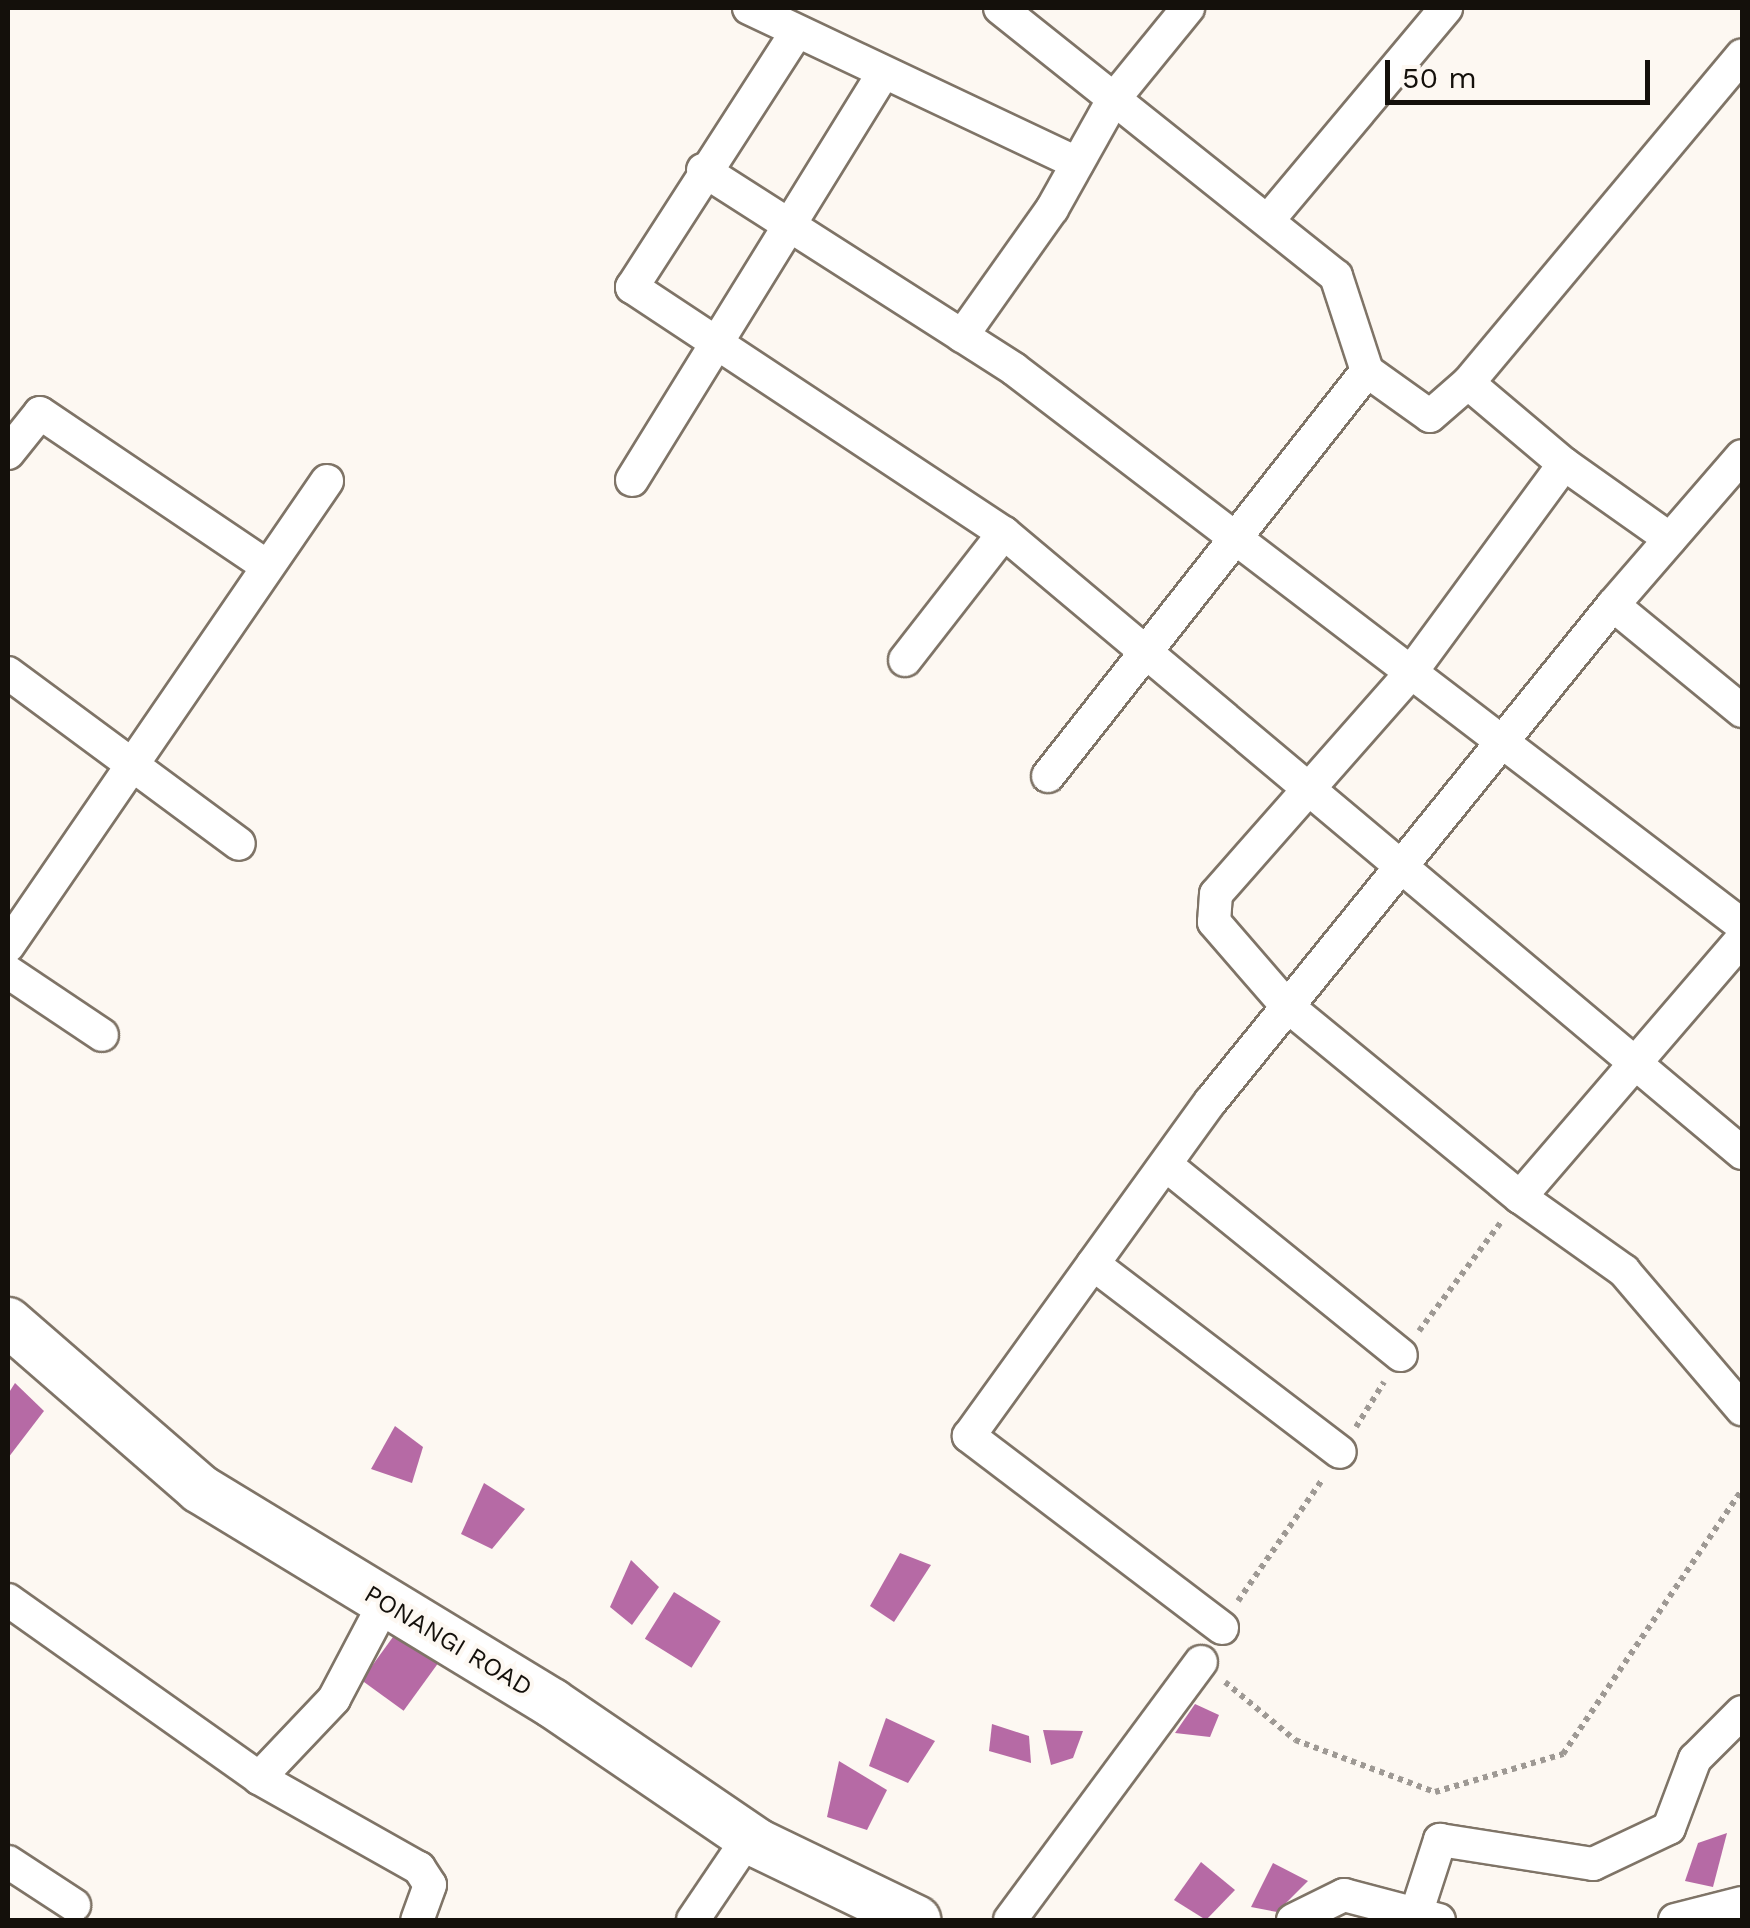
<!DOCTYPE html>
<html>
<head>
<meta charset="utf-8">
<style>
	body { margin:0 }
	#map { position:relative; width:1750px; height:1928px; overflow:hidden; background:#fdf8f2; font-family:"Work Sans",sans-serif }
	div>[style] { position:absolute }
	.building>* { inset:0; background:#b66aa5; transform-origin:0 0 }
	.path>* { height:6px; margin-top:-3px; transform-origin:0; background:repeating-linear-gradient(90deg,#9e9994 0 5px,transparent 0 10px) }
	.roads { filter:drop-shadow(2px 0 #7f7467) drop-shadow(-2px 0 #7f7467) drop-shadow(0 2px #7f7467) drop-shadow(0 -2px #7f7467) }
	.street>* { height:32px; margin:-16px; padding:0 16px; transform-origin:16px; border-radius:16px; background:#fff }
	.secondary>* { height:48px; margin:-24px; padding:0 24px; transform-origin:24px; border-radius:24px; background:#fff }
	span { translate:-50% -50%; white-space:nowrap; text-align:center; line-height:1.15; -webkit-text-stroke:8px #fdf8f2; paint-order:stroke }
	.street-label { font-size:25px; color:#14100b }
	.frame { position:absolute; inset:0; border:10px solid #14100b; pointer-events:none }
	.scale { position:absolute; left:1385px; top:60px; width:265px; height:45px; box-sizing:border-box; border:5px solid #14100b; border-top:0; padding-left:12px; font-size:30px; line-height:35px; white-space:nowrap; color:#14100b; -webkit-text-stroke:8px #fdf8f2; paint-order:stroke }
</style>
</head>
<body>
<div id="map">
	<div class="building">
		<i style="clip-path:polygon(15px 1383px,44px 1411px,8px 1458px,8px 1394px)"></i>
		<i style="clip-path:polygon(395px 1426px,423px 1447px,412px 1483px,371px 1469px)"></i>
		<i style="clip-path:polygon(484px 1483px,525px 1509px,492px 1549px,461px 1534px)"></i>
		<i style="clip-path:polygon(900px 1553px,931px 1565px,894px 1622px,870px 1606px)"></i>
		<i style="clip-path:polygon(631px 1560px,659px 1587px,632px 1625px,610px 1607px)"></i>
		<i style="left:674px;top:1592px;width:55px;height:55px;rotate:32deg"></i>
		<i style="left:398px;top:1630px;width:52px;height:62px;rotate:36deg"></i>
		<i style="clip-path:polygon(1195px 1704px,1219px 1715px,1210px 1737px,1175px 1733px)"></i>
		<i style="clip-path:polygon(886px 1718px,935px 1741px,908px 1783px,869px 1766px)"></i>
		<i style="clip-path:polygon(992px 1724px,1029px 1736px,1031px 1763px,989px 1751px)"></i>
		<i style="clip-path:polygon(1043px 1730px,1083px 1731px,1073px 1758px,1051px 1765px)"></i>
		<i style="clip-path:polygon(839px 1761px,887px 1790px,867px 1830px,827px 1817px)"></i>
		<i style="clip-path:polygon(1727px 1833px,1713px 1887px,1685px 1881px,1698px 1843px)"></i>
		<i style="clip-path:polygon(1201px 1862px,1235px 1890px,1206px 1920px,1174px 1900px)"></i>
		<i style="clip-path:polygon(1273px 1863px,1308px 1881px,1277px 1912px,1251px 1907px)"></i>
	</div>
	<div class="path">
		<i style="left:1419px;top:1331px;width:138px;rotate:-53deg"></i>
		<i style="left:1356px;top:1427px;width:53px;rotate:-58.1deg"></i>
		<i style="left:1238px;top:1601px;width:147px;rotate:-55.2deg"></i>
		<i style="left:1225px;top:1682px;width:91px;rotate:39.6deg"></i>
		<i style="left:1295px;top:1740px;width:149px;rotate:20.4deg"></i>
		<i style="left:1435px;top:1792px;width:134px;rotate:-16.5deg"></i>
		<i style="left:1563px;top:1754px;width:319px;rotate:-55.9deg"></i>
	</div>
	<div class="roads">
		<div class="street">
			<i style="left:749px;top:8px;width:363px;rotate:25.3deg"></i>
			<i style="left:1000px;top:8px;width:430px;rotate:38.6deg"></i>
			<i style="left:1336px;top:276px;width:100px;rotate:71.9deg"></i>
			<i style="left:794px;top:36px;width:299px;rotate:122.8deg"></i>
			<i style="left:632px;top:287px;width:446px;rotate:33.5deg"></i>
			<i style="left:1004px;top:533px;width:964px;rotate:40.03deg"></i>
			<i style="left:703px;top:170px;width:369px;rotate:32.6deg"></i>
			<i style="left:1014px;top:369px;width:916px;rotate:37.37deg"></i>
			<i style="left:1270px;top:218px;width:274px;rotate:-50deg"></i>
			<i style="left:962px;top:336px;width:156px;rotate:-54.7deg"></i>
			<i style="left:1052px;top:209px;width:125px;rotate:-60.8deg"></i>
			<i style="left:1113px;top:100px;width:119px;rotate:-50.8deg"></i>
			<i style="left:1468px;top:383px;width:427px;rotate:-50.1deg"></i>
			<i style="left:8px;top:453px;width:51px;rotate:-51.3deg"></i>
			<i style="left:40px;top:413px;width:274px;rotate:34deg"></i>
			<i style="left:632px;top:480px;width:477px;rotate:-58.3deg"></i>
			<i style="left:1670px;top:539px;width:130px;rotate:-144.7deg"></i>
			<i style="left:1564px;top:464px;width:260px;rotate:126.3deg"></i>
			<i style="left:1410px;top:674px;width:293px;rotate:131.4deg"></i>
			<i style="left:1216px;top:894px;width:28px;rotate:94deg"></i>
			<i style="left:1214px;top:922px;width:110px;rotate:49.1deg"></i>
			<i style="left:1286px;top:1005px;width:303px;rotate:39.4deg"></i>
			<i style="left:1520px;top:1197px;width:340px;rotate:-49.3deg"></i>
			<i style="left:1613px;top:605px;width:197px;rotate:-49.1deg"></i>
			<i style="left:905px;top:660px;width:161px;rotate:-52.1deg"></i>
			<i style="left:8px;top:673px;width:287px;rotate:36.5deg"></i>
			<i style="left:1048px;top:776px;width:516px;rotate:-51.77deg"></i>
			<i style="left:1367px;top:371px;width:77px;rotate:35.5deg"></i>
			<i style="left:1430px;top:416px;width:50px;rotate:-41deg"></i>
			<i style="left:1468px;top:383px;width:126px;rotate:40.2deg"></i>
			<i style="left:8px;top:946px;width:564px;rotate:-55.55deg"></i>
			<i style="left:8px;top:972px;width:113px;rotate:33.8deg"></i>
			<i style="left:1166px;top:1165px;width:302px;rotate:39deg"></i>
			<i style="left:1520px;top:1197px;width:128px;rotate:35.4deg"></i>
			<i style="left:1624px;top:1271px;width:182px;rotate:49.5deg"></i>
			<i style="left:1093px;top:1264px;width:310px;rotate:37.3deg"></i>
			<i style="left:8px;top:1600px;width:308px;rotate:35.3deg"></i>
			<i style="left:384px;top:1604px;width:107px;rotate:117.8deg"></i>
			<i style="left:334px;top:1699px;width:109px;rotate:133.5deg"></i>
			<i style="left:259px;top:1778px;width:184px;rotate:29.4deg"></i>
			<i style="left:419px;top:1868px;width:20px;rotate:57deg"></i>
			<i style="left:430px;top:1885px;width:37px;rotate:110deg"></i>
			<i style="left:1222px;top:1628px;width:318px;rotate:-142.8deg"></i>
			<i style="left:969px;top:1436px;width:413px;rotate:-54.2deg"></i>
			<i style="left:1211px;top:1101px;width:638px;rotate:-50.98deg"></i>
			<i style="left:1613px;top:605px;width:167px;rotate:39.4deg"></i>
			<i style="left:8px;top:1862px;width:79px;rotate:33.1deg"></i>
			<i style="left:1416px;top:1914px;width:78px;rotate:-72deg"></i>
			<i style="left:1440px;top:1840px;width:155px;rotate:8.9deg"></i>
			<i style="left:1593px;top:1864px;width:84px;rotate:-25.3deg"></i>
			<i style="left:1669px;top:1828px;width:74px;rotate:-69.4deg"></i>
			<i style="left:1695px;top:1759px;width:66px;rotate:-45deg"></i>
			<i style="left:693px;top:1920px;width:100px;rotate:-56deg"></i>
			<i style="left:1010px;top:1920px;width:321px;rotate:-53.5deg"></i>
			<i style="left:1293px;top:1920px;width:57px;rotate:-26.1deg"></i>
			<i style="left:1344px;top:1895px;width:98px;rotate:14.7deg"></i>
			<i style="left:1675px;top:1920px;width:69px;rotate:-14.2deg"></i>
		</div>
		<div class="secondary">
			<i style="left:8px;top:1322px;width:254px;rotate:41deg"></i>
			<i style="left:200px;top:1489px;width:412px;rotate:31.3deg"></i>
			<i style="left:552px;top:1703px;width:248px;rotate:34.3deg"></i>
			<i style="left:757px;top:1843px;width:177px;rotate:25.8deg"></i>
		</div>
	</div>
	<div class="street-label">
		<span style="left:448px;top:1641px;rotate:31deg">PONANGI ROAD</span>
	</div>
	<div class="frame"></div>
	<div class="scale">50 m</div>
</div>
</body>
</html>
